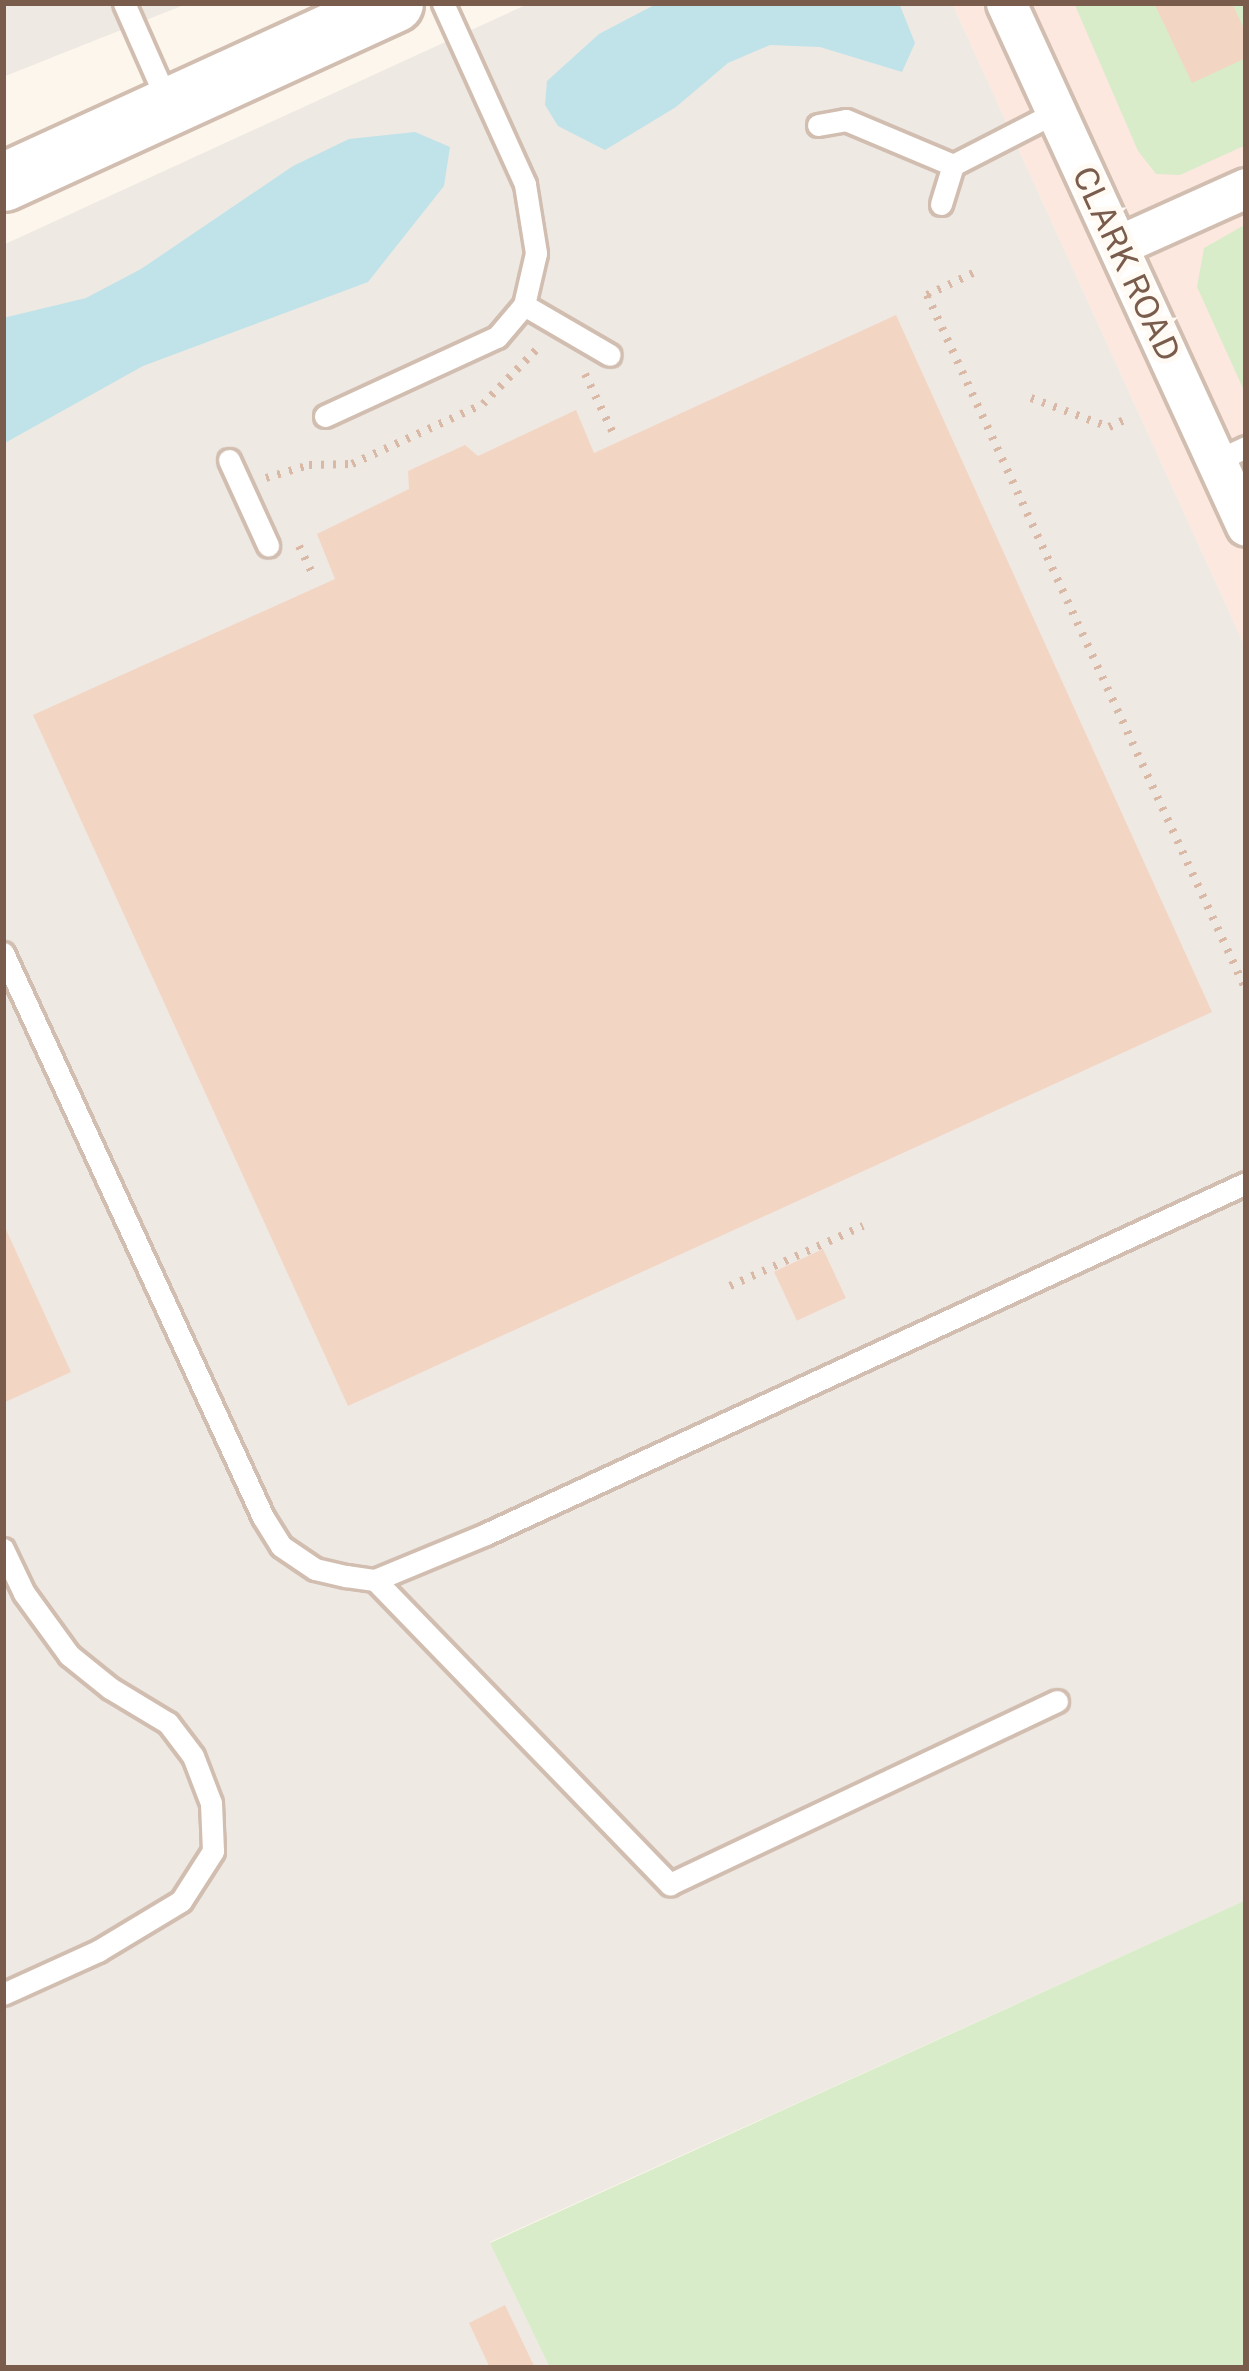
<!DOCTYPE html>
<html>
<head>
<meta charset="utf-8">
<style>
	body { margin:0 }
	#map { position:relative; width:1249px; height:2371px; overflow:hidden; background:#fdf6ec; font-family:"Public Sans",sans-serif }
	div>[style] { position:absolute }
	.commercial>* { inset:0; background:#fde8e0 }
	.industrial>* { inset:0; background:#efe9e4 }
	.green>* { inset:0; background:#d8ecc9 }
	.water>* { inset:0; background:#bfe3e8 }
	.building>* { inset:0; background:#f3d5c3; transform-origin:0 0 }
	.path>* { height:8px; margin-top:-4px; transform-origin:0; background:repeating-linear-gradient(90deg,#d9b8a5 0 3px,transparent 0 12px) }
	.roads { filter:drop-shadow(3px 0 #d1beb0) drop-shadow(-3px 0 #d1beb0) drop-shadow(0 3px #d1beb0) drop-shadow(0 -3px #d1beb0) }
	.service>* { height:21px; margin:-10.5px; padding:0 10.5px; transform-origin:10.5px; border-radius:10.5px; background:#fff }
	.minor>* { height:39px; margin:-19.5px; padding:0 19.5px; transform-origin:19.5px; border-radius:19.5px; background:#fff }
	.secondary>* { height:57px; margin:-28.5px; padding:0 28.5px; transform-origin:28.5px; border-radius:28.5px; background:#fff }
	span { translate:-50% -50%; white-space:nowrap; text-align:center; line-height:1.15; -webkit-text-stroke:10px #fffaf3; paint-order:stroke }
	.street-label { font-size:33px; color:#7a5c4d }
	.frame { position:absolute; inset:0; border:6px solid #7a5c4d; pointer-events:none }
</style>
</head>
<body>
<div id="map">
	<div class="commercial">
		<i style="clip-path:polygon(952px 3px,1246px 3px,1246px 649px)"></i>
	</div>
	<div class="industrial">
		<i style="clip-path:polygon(3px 3px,189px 3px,3px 77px)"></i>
		<i style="clip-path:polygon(530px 3px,952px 3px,1246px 649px,1246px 1900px,490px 2242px,550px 2368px,3px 2368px,3px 245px)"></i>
	</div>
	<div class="green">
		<i style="clip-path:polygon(1074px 3px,1246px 3px,1246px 145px,1180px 175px,1156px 174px,1138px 151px)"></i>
		<i style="clip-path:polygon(1246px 224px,1246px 395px,1197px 287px,1204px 248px)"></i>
		<i style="clip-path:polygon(1246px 1900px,1246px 2368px,550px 2368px,490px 2243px)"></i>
	</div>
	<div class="water">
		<i style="clip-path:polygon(658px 3px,899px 3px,915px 43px,902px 72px,820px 47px,770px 45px,728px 63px,676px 107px,605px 150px,558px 126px,545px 105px,547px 81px,599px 34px)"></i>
		<i style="clip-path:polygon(415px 132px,450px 147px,444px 186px,368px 282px,143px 366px,3px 444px,3px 318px,86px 298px,141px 269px,293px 166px,349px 139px)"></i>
	</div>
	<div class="building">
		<i style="clip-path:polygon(1154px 3px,1232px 3px,1246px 33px,1246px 58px,1192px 83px)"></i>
		<i style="clip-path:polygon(896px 315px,1212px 1012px,348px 1406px,33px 715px,335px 579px,317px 534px,409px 489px,408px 471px,465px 445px,478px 456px,576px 410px,594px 453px)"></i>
		<i style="clip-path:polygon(3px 1223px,71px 1372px,3px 1403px)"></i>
		<i style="left:823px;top:1249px;width:54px;height:54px;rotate:65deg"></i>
		<i style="clip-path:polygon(505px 2305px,535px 2368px,490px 2368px,469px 2323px)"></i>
	</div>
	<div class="path">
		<i style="left:973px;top:273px;width:51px;rotate:154.4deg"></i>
		<i style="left:927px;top:295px;width:765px;rotate:65.35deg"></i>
		<i style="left:585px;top:374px;width:65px;rotate:64.6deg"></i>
		<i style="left:1031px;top:398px;width:83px;rotate:20.4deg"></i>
		<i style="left:1109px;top:427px;width:23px;rotate:-25deg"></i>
		<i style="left:266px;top:478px;width:45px;rotate:-16.8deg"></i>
		<i style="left:309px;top:465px;width:43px;rotate:-1.3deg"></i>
		<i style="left:352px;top:464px;width:144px;rotate:-24.6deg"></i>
		<i style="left:483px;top:404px;width:81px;rotate:-45.5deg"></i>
		<i style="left:299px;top:546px;width:34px;rotate:64deg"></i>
		<i style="left:730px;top:1286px;width:146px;rotate:-24.3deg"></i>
	</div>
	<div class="roads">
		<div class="service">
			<i style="left:124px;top:3px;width:111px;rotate:66.2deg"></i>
			<i style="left:818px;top:125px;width:28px;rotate:-10deg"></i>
			<i style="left:846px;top:120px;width:116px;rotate:22.8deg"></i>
			<i style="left:941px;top:204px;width:41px;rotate:-72.9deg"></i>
			<i style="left:953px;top:165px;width:116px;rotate:-27.2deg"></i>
			<i style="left:524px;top:305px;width:99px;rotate:30.2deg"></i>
			<i style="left:325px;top:416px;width:189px;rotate:-24.7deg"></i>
			<i style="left:497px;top:337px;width:42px;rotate:-49.8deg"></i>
			<i style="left:524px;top:305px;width:53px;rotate:-77deg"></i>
			<i style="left:536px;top:253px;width:70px;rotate:-99.1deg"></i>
			<i style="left:525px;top:184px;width:199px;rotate:-114.4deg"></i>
			<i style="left:229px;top:460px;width:94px;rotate:65.4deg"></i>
			<i style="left:1216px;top:461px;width:33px;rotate:-25deg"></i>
			<i style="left:3px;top:953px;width:621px;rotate:65.25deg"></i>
			<i style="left:263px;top:1517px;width:34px;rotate:58deg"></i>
			<i style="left:281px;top:1546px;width:41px;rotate:34.1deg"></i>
			<i style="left:315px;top:1569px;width:32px;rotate:13deg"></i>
			<i style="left:346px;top:1576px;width:29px;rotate:8deg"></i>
			<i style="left:375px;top:1580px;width:120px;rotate:-22.5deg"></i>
			<i style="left:486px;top:1534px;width:837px;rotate:-24.79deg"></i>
			<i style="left:3px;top:1549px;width:49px;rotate:64.5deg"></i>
			<i style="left:24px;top:1593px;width:77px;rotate:54deg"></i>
			<i style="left:69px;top:1655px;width:53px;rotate:38.8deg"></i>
			<i style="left:110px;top:1688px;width:68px;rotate:31.1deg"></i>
			<i style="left:168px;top:1723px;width:41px;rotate:52.9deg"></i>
			<i style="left:193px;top:1756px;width:50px;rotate:69deg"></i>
			<i style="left:211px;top:1803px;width:48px;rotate:87.6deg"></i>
			<i style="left:213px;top:1851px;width:59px;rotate:122.6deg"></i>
			<i style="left:181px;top:1901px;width:97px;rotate:148.9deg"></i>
			<i style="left:98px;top:1951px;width:104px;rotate:155.6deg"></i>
			<i style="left:375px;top:1580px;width:424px;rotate:45.9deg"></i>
			<i style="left:670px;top:1884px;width:428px;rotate:-25.3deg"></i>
		</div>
		<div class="minor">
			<i style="left:1006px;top:3px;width:575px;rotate:65.35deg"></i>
			<i style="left:1119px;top:245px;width:139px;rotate:-24.2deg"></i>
		</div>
		<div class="secondary">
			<i style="left:3px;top:182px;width:430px;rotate:-24.6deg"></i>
		</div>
	</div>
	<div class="street-label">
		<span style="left:1126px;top:264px;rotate:65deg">CLARK ROAD</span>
	</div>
	<div class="frame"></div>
</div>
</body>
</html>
